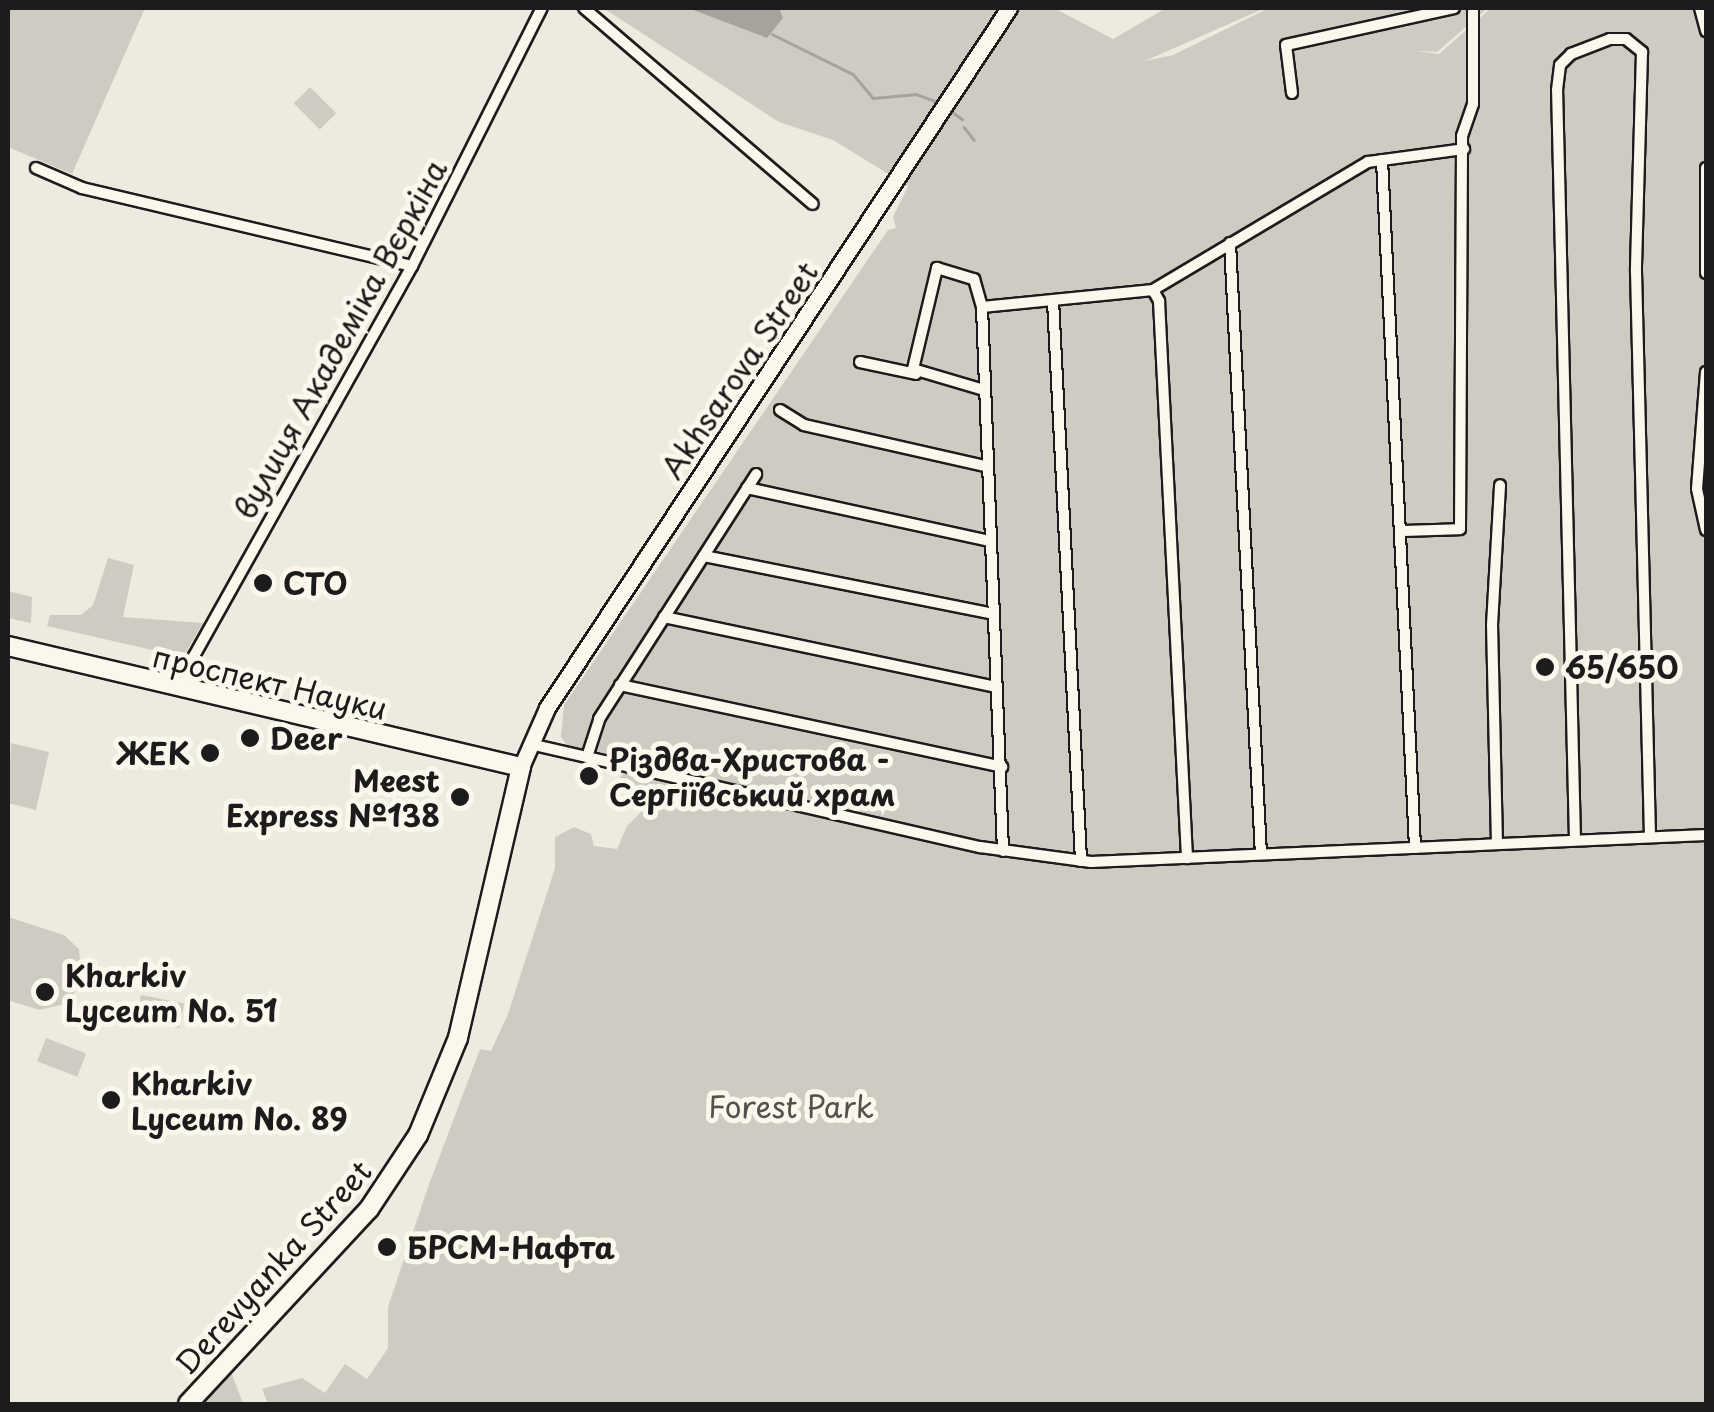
<!DOCTYPE html>
<html>
<head>
<meta charset="utf-8">
<style>
	body { margin:0 }
	#map { position:relative; width:1714px; height:1412px; overflow:hidden; background:#eeeadf; font-family:"Playpen Sans",sans-serif }
	div>[style] { position:absolute }
	.green>* { inset:0; background:#ceccc2; transform-origin:0 0 }
	.water>* { inset:0; background:#a6a39d }
	.stream>* { height:2.5px; margin:-1.25px; padding:0 1.25px; transform-origin:1.25px; border-radius:1.25px; background:#a6a39d }
	.roads { filter:drop-shadow(2px 0 #1c1c1c) drop-shadow(-2px 0 #1c1c1c) drop-shadow(0 2px #1c1c1c) drop-shadow(0 -2px #1c1c1c) }
	.street>* { height:10px; margin:-5px; padding:0 5px; transform-origin:5px; border-radius:5px; background:#fbf7ec }
	.secondary>* { height:15px; margin:-7.5px; padding:0 7.5px; transform-origin:7.5px; border-radius:7.5px; background:#fbf7ec }
	.primary>* { height:18px; margin:-9px; padding:0 9px; transform-origin:9px; border-radius:9px; background:#fbf7ec }
	.dots>* { width:28px; height:28px; translate:-50% -50%; box-sizing:border-box; border:5px solid #fbf7ec; border-radius:50% }
	span { translate:-50% -50%; white-space:nowrap; text-align:center; line-height:1.15; -webkit-text-stroke:10px #fbf7ec; paint-order:stroke }
	.street-label { font-size:30px; color:#1c1c1c }
	.poi-label { font-size:30px; color:#1c1c1c; font-weight:700 }
	.left { translate:0 -50%; text-align:left }
	.right { translate:-100% -50%; text-align:right }
	.park-label { font-size:30px; color:#51514e }
	.frame { position:absolute; inset:0; border:10px solid #1c1c1c; pointer-events:none }
</style>
</head>
<body>
<div id="map">
	<div class="green">
		<i style="clip-path:polygon(8px 8px,145px 8px,72px 174px,8px 147px)"></i>
		<i style="clip-path:polygon(603px 8px,1054px 8px,1113px 39px,1166px 8px,1265px 8px,1145px 61px,1173px 55px,1269px 8px,1488px 8px,1437px 52px,1415px 51px,1439px 54px,1491px 8px,1706px 8px,1706px 1404px,268px 1404px,262px 1389px,302px 1378px,325px 1393px,345px 1364px,367px 1379px,388px 1348px,388px 1307px,428px 1187px,480px 1049px,491px 1051px,508px 1014px,555px 868px,555px 837px,574px 827px,591px 834px,594px 846px,617px 849px,627px 826px,649px 804px,616px 783px,629px 766px,569px 748px,561px 737px,564px 705px,888px 230px,896px 228px,893px 217px,908px 186px,833px 140px,779px 122px)"></i>
		<i style="left:310px;top:87px;width:37px;height:23px;rotate:45deg"></i>
		<i style="clip-path:polygon(108px 558px,134px 565px,123px 617px,203px 623px,183px 657px,47px 626px,50px 615px,81px 615px,93px 605px)"></i>
		<i style="clip-path:polygon(8px 591px,32px 597px,31px 623px,8px 618px)"></i>
		<i style="clip-path:polygon(11px 743px,49px 752px,36px 810px,8px 803px)"></i>
		<i style="clip-path:polygon(8px 917px,64px 935px,79px 949px,82px 983px,65px 1004px,39px 1010px,8px 1000px)"></i>
		<i style="left:141px;top:995px;width:44px;height:25px;rotate:11deg"></i>
		<i style="left:46px;top:1038px;width:43px;height:25px;rotate:21deg"></i>
		<i style="clip-path:polygon(231px 1371px,243px 1404px,199px 1404px)"></i>
	</div>
	<div class="water">
		<i style="clip-path:polygon(688px 8px,779px 8px,783px 18px,767px 38px)"></i>
	</div>
	<div class="stream">
		<i style="left:772px;top:34px;width:90px;rotate:26.3deg"></i>
		<i style="left:853px;top:74px;width:31px;rotate:50deg"></i>
		<i style="left:873px;top:98px;width:43px;rotate:-5.3deg"></i>
		<i style="left:916px;top:94px;width:27px;rotate:20deg"></i>
		<i style="left:951px;top:111px;width:14px;rotate:36deg"></i>
		<i style="left:964px;top:127px;width:16px;rotate:52deg"></i>
	</div>
	<div class="roads">
		<div class="street">
			<i style="left:584px;top:8px;width:301px;rotate:40.6deg"></i>
			<i style="left:1700px;top:8px;width:24px;rotate:75deg"></i>
			<i style="left:1292px;top:93px;width:48px;rotate:-97.1deg"></i>
			<i style="left:1286px;top:45px;width:172px;rotate:-12.4deg"></i>
			<i style="left:1382px;top:160px;width:689px;rotate:87.25deg"></i>
			<i style="left:36px;top:168px;width:50px;rotate:23.5deg"></i>
			<i style="left:82px;top:188px;width:339px;rotate:13.3deg"></i>
			<i style="left:1706px;top:168px;width:105px;rotate:90deg"></i>
			<i style="left:1230px;top:243px;width:612px;rotate:87.1deg"></i>
			<i style="left:1153px;top:290px;width:13px;rotate:61deg"></i>
			<i style="left:1159px;top:301px;width:558px;rotate:87.12deg"></i>
			<i style="left:1053px;top:300px;width:562px;rotate:87.14deg"></i>
			<i style="left:982px;top:307px;width:172px;rotate:-5.7deg"></i>
			<i style="left:1153px;top:290px;width:250px;rotate:-30.8deg"></i>
			<i style="left:1368px;top:162px;width:97px;rotate:-7.7deg"></i>
			<i style="left:860px;top:362px;width:57px;rotate:12.1deg"></i>
			<i style="left:1706px;top:372px;width:117px;rotate:94.4deg"></i>
			<i style="left:1697px;top:489px;width:42px;rotate:77.6deg"></i>
			<i style="left:984px;top:390px;width:74px;rotate:-163.5deg"></i>
			<i style="left:913px;top:369px;width:104px;rotate:-76.6deg"></i>
			<i style="left:937px;top:268px;width:39px;rotate:17deg"></i>
			<i style="left:974px;top:279px;width:29px;rotate:74deg"></i>
			<i style="left:982px;top:307px;width:544px;rotate:87.79deg"></i>
			<i style="left:780px;top:410px;width:28px;rotate:32deg"></i>
			<i style="left:804px;top:425px;width:186px;rotate:12.8deg"></i>
			<i style="left:747px;top:488px;width:249px;rotate:12.3deg"></i>
			<i style="left:1401px;top:531px;width:59px;rotate:-1.9deg"></i>
			<i style="left:1460px;top:529px;width:393px;rotate:-89.7deg"></i>
			<i style="left:1462px;top:136px;width:34px;rotate:-71deg"></i>
			<i style="left:1473px;top:104px;width:96px;rotate:-90deg"></i>
			<i style="left:704px;top:556px;width:295px;rotate:11.3deg"></i>
			<i style="left:664px;top:617px;width:340px;rotate:11.9deg"></i>
			<i style="left:620px;top:685px;width:391px;rotate:12.1deg"></i>
			<i style="left:182px;top:691px;width:37px;rotate:-71deg"></i>
			<i style="left:194px;top:656px;width:447px;rotate:-60.8deg"></i>
			<i style="left:412px;top:266px;width:289px;rotate:-63.3deg"></i>
			<i style="left:530px;top:744px;width:462px;rotate:12.9deg"></i>
			<i style="left:980px;top:847px;width:112px;rotate:7.7deg"></i>
			<i style="left:1091px;top:862px;width:616px;rotate:-2.51deg"></i>
			<i style="left:587px;top:757px;width:40px;rotate:-72deg"></i>
			<i style="left:599px;top:719px;width:291px;rotate:-57.3deg"></i>
			<i style="left:1575px;top:840px;width:750px;rotate:-91.37deg"></i>
			<i style="left:1557px;top:90px;width:25px;rotate:-83deg"></i>
			<i style="left:1560px;top:65px;width:16px;rotate:-45deg"></i>
			<i style="left:1571px;top:54px;width:42px;rotate:-21deg"></i>
			<i style="left:1610px;top:39px;width:16px"></i>
			<i style="left:1626px;top:39px;width:21px;rotate:39deg"></i>
			<i style="left:1642px;top:52px;width:219px;rotate:91.6deg"></i>
			<i style="left:1636px;top:271px;width:566px;rotate:88.58deg"></i>
			<i style="left:1497px;top:844px;width:219px;rotate:-91.3deg"></i>
			<i style="left:1492px;top:625px;width:140px;rotate:-86.7deg"></i>
		</div>
		<div class="secondary">
			<i style="left:521px;top:767px;width:64px;rotate:-66.2deg"></i>
			<i style="left:547px;top:708px;width:839px;rotate:-56.58deg"></i>
		</div>
		<div class="primary">
			<i style="left:8px;top:646px;width:527px;rotate:13.27deg"></i>
			<i style="left:521px;top:767px;width:278px;rotate:103.1deg"></i>
			<i style="left:458px;top:1038px;width:105px;rotate:112.4deg"></i>
			<i style="left:418px;top:1135px;width:89px;rotate:123.5deg"></i>
			<i style="left:369px;top:1209px;width:266px;rotate:132.9deg"></i>
		</div>
	</div>
	<div class="dots">
		<i style="left:263px;top:583px;background:#1c1c1c"></i>
		<i style="left:1545px;top:667px;background:#1c1c1c"></i>
		<i style="left:250px;top:738px;background:#1c1c1c"></i>
		<i style="left:210px;top:753px;background:#1c1c1c"></i>
		<i style="left:589px;top:776px;background:#1c1c1c"></i>
		<i style="left:460px;top:797px;background:#1c1c1c"></i>
		<i style="left:45px;top:992px;background:#1c1c1c"></i>
		<i style="left:111px;top:1100px;background:#1c1c1c"></i>
		<i style="left:387px;top:1247px;background:#1c1c1c"></i>
	</div>
	<div class="street-label">
		<span style="left:340px;top:339px;rotate:-61deg">вулиця Академіка Вєркіна</span>
		<span style="left:739px;top:370px;rotate:-56deg">Akhsarova Street</span>
		<span style="left:270px;top:682px;rotate:13deg">проспект Науки</span>
		<span style="left:273px;top:1267px;rotate:-48deg">Derevyanka Street</span>
	</div>
	<div class="poi-label">
		<span class="left" style="left:283px;top:583px">СТО</span>
		<span class="left" style="left:1565px;top:667px">65/650</span>
		<span class="left" style="left:270px;top:738px">Deer</span>
		<span class="right" style="left:190px;top:753px">ЖЕК</span>
		<span class="left" style="left:609px;top:776px">Різдва-Христова -<br>Сергіївський храм</span>
		<span class="right" style="left:440px;top:797px">Meest<br>Express №138</span>
		<span class="left" style="left:65px;top:992px">Kharkiv<br>Lyceum No. 51</span>
		<span class="left" style="left:131px;top:1100px">Kharkiv<br>Lyceum No. 89</span>
		<span class="left" style="left:407px;top:1247px">БРСМ-Нафта</span>
	</div>
	<div class="park-label">
		<span style="left:791px;top:1106px">Forest Park</span>
	</div>
	<div class="frame"></div>
</div>
</body>
</html>
